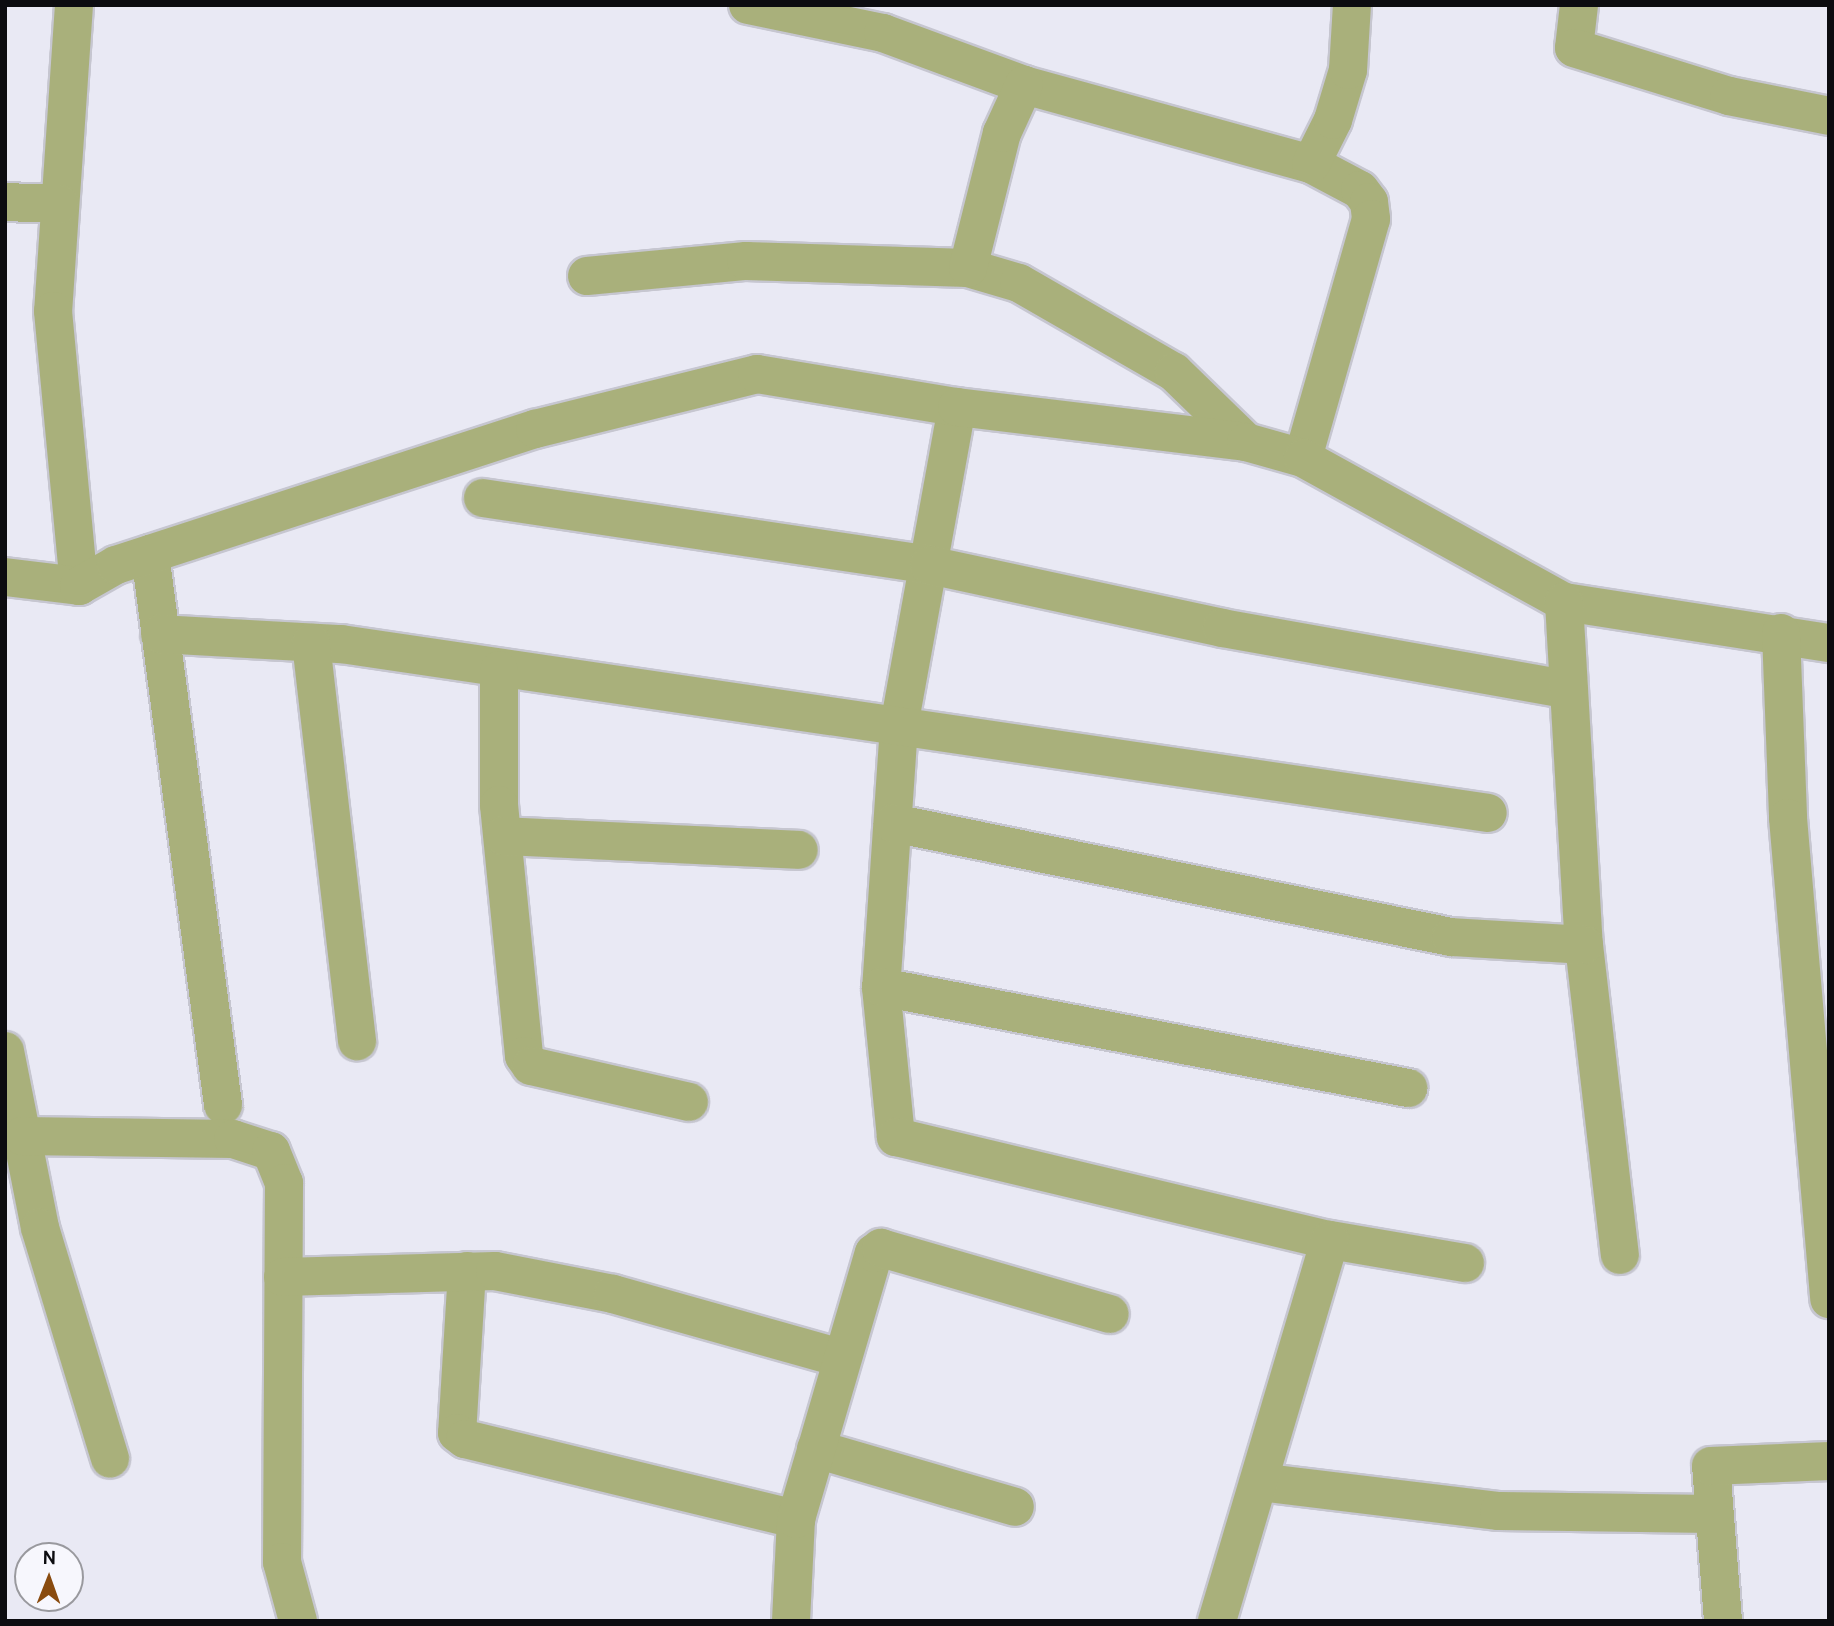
<!DOCTYPE html>
<html>
<head>
<meta charset="utf-8">
<style>
	body { margin:0 }
	#map { position:relative; width:1834px; height:1626px; overflow:hidden; background:#e9e9f4; font-family:Cabin,sans-serif }
	div>[style] { position:absolute }
	.roads { filter:drop-shadow(2px 0 #c6c6d0) drop-shadow(-2px 0 #c6c6d0) drop-shadow(0 2px #c6c6d0) drop-shadow(0 -2px #c6c6d0) }
	.minor>* { height:38px; margin:-19px; padding:0 19px; transform-origin:19px; border-radius:19px; background:#a9b07b }
	span { translate:-50% -50%; white-space:nowrap; text-align:center; line-height:1.15; -webkit-text-stroke:6px #f7f7fd; paint-order:stroke }
	.frame { position:absolute; inset:0; border:7px solid #0c0c10; pointer-events:none }
	.north { position:absolute; left:14px; top:1542px; width:70px; height:70px; box-sizing:border-box; background:#f7f7fd; border:2px solid #99999e; border-radius:50%; rotate:1deg; font-size:19px; font-weight:700; line-height:28px; text-align:center; color:#0c0c10 }
	.north::after { content:''; display:block; margin:auto; width:24px; height:32px; background:#894b0f; clip-path:polygon(50% 0,100% 100%,50% 72%,0 100%) }
</style>
</head>
<body>
<div id="map">
	<div class="roads">
		<div class="minor">
			<i style="left:74px;top:5px;width:307px;rotate:93.9deg"></i>
			<i style="left:53px;top:311px;width:276px;rotate:84.6deg"></i>
			<i style="left:748px;top:5px;width:138px;rotate:11.7deg"></i>
			<i style="left:883px;top:33px;width:150px;rotate:20.2deg"></i>
			<i style="left:1024px;top:85px;width:298px;rotate:15.4deg"></i>
			<i style="left:1311px;top:164px;width:55px;rotate:28deg"></i>
			<i style="left:1360px;top:190px;width:15px;rotate:53deg"></i>
			<i style="left:1369px;top:202px;width:17px;rotate:83deg"></i>
			<i style="left:1371px;top:219px;width:248px;rotate:105.9deg"></i>
			<i style="left:1579px;top:5px;width:43px;rotate:96.6deg"></i>
			<i style="left:1574px;top:48px;width:162px;rotate:17.2deg"></i>
			<i style="left:1729px;top:96px;width:102px;rotate:11.3deg"></i>
			<i style="left:1311px;top:164px;width:49px;rotate:-63.4deg"></i>
			<i style="left:1333px;top:120px;width:52px;rotate:-73.3deg"></i>
			<i style="left:1348px;top:70px;width:65px;rotate:-86.5deg"></i>
			<i style="left:5px;top:202px;width:55px;rotate:2.1deg"></i>
			<i style="left:968px;top:268px;width:53px;rotate:16.4deg"></i>
			<i style="left:1019px;top:283px;width:179px;rotate:29.9deg"></i>
			<i style="left:1174px;top:372px;width:100px;rotate:44.2deg"></i>
			<i style="left:587px;top:276px;width:160px;rotate:-5.4deg"></i>
			<i style="left:746px;top:261px;width:222px;rotate:1.8deg"></i>
			<i style="left:968px;top:268px;width:139px;rotate:-75.9deg"></i>
			<i style="left:1002px;top:133px;width:53px;rotate:-65.4deg"></i>
			<i style="left:957px;top:407px;width:324px;rotate:100.3deg"></i>
			<i style="left:899px;top:726px;width:262px;rotate:93.9deg"></i>
			<i style="left:881px;top:987px;width:151px;rotate:84.3deg"></i>
			<i style="left:896px;top:1137px;width:446px;rotate:13.4deg"></i>
			<i style="left:1330px;top:1240px;width:137px;rotate:9.7deg"></i>
			<i style="left:483px;top:498px;width:451px;rotate:8.5deg"></i>
			<i style="left:929px;top:565px;width:300px;rotate:12.1deg"></i>
			<i style="left:1222px;top:628px;width:352px;rotate:10.1deg"></i>
			<i style="left:150px;top:554px;width:556px;rotate:82.45deg"></i>
			<i style="left:5px;top:577px;width:75px;rotate:6.9deg"></i>
			<i style="left:79px;top:586px;width:43px;rotate:-29.6deg"></i>
			<i style="left:116px;top:565px;width:441px;rotate:-18deg"></i>
			<i style="left:535px;top:429px;width:229px;rotate:-13.9deg"></i>
			<i style="left:757px;top:374px;width:203px;rotate:9.4deg"></i>
			<i style="left:957px;top:407px;width:291px;rotate:6.9deg"></i>
			<i style="left:1246px;top:442px;width:59px;rotate:15.7deg"></i>
			<i style="left:1303px;top:458px;width:298px;rotate:28.9deg"></i>
			<i style="left:1564px;top:602px;width:268px;rotate:8.8deg"></i>
			<i style="left:1564px;top:602px;width:344px;rotate:86.7deg"></i>
			<i style="left:1584px;top:945px;width:312px;rotate:83.4deg"></i>
			<i style="left:1781px;top:633px;width:185px;rotate:87.8deg"></i>
			<i style="left:1788px;top:818px;width:483px;rotate:85.1deg"></i>
			<i style="left:160px;top:634px;width:181px;rotate:3.2deg"></i>
			<i style="left:341px;top:644px;width:1159px;rotate:8.38deg"></i>
			<i style="left:311px;top:643px;width:401px;rotate:83.4deg"></i>
			<i style="left:499px;top:670px;width:135px;rotate:90deg"></i>
			<i style="left:499px;top:805px;width:252px;rotate:84.3deg"></i>
			<i style="left:524px;top:1056px;width:12px;rotate:55deg"></i>
			<i style="left:531px;top:1066px;width:162px;rotate:12.8deg"></i>
			<i style="left:893px;top:823px;width:570px;rotate:11.55deg"></i>
			<i style="left:1451px;top:937px;width:133px;rotate:3.4deg"></i>
			<i style="left:503px;top:836px;width:296px;rotate:2.7deg"></i>
			<i style="left:881px;top:987px;width:537px;rotate:10.85deg"></i>
			<i style="left:5px;top:1051px;width:180px;rotate:78.8deg"></i>
			<i style="left:40px;top:1228px;width:241px;rotate:73.1deg"></i>
			<i style="left:22px;top:1136px;width:211px;rotate:0.8deg"></i>
			<i style="left:233px;top:1139px;width:40px;rotate:18deg"></i>
			<i style="left:271px;top:1151px;width:35px;rotate:68deg"></i>
			<i style="left:284px;top:1183px;width:379px;rotate:90.3deg"></i>
			<i style="left:282px;top:1562px;width:61px;rotate:74.8deg"></i>
			<i style="left:467px;top:1271px;width:162px;rotate:93.5deg"></i>
			<i style="left:457px;top:1433px;width:10px;rotate:37deg"></i>
			<i style="left:465px;top:1439px;width:341px;rotate:13.6deg"></i>
			<i style="left:283px;top:1277px;width:212px;rotate:-1.6deg"></i>
			<i style="left:495px;top:1271px;width:120px;rotate:11deg"></i>
			<i style="left:613px;top:1294px;width:236px;rotate:15.7deg"></i>
			<i style="left:816px;top:1449px;width:207px;rotate:16.2deg"></i>
			<i style="left:1259px;top:1482px;width:242px;rotate:6.9deg"></i>
			<i style="left:1499px;top:1511px;width:213px;rotate:0.8deg"></i>
			<i style="left:791px;top:1621px;width:102px;rotate:-87.2deg"></i>
			<i style="left:796px;top:1519px;width:277px;rotate:-73.7deg"></i>
			<i style="left:874px;top:1253px;width:9px;rotate:-36deg"></i>
			<i style="left:881px;top:1248px;width:238px;rotate:16.1deg"></i>
			<i style="left:1217px;top:1621px;width:397px;rotate:-73.5deg"></i>
			<i style="left:1723px;top:1621px;width:155px;rotate:-94.4deg"></i>
			<i style="left:1711px;top:1466px;width:118px;rotate:-2.4deg"></i>
		</div>
	</div>
	<div class="frame"></div>
	<div class="north">N</div>
</div>
</body>
</html>
